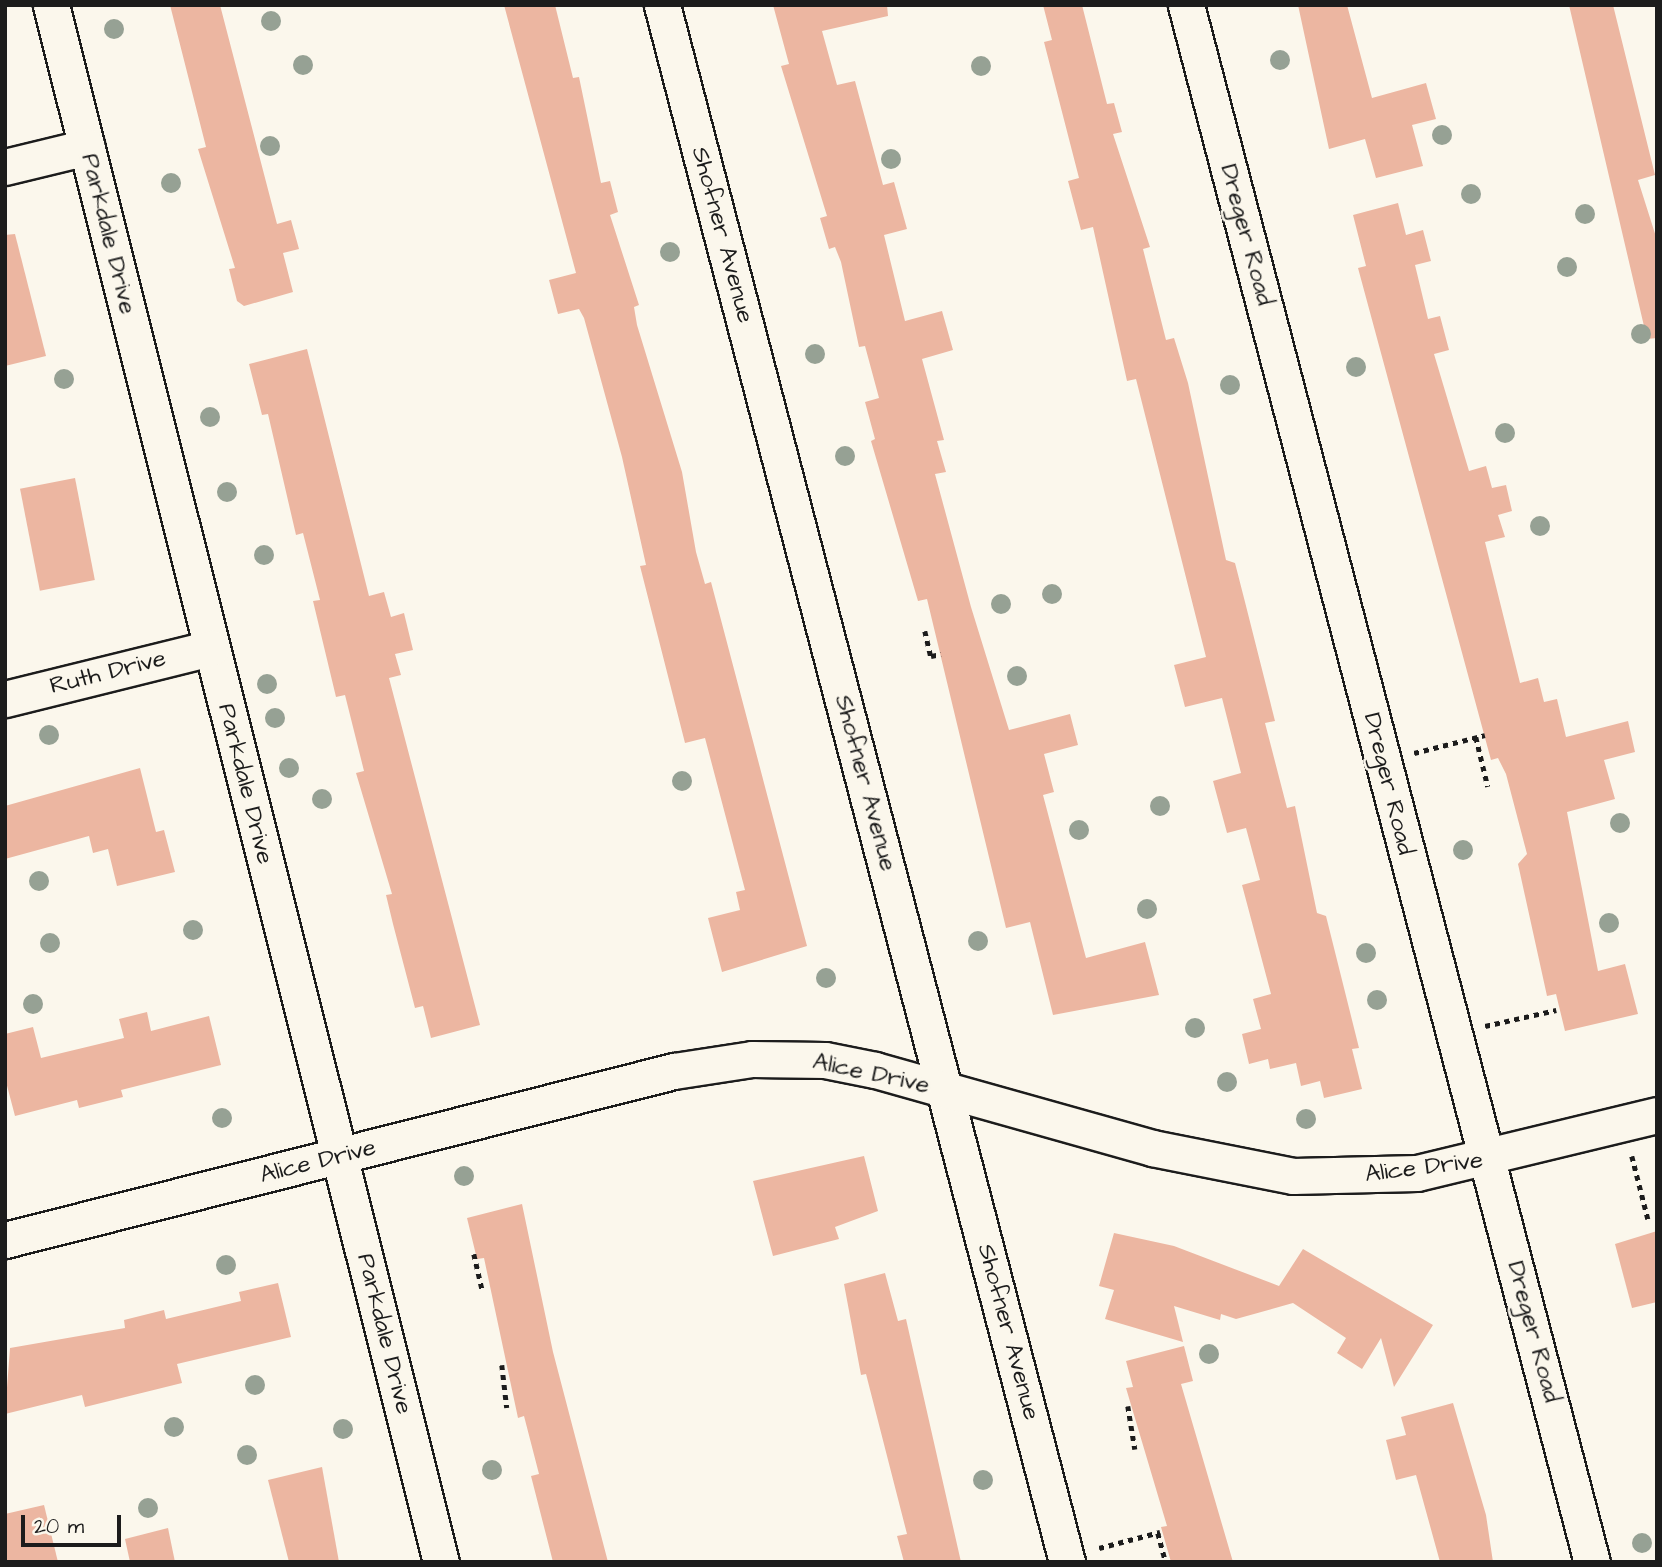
<!DOCTYPE html>
<html>
<head>
<meta charset="utf-8">
<style>
	body { margin:0 }
	#map { position:relative; width:1662px; height:1567px; overflow:hidden; background:#fbf7ec; font-family:"Architects Daughter",sans-serif }
	div>[style] { position:absolute }
	.building>* { inset:0; background:#ecb6a1; transform-origin:0 0 }
	.path>* { height:4.5px; margin-top:-2.25px; transform-origin:0; background:repeating-linear-gradient(90deg,#1c1c1c 0 5px,transparent 0 10px) }
	.roads { filter:drop-shadow(2px 0 #1c1c1c) drop-shadow(-2px 0 #1c1c1c) drop-shadow(0 2px #1c1c1c) drop-shadow(0 -2px #1c1c1c) }
	.minor>* { height:35px; margin:-17.5px; padding:0 17.5px; transform-origin:17.5px; border-radius:17.5px; background:#fbf7ec }
	.trees>* { width:20px; height:20px; margin:-10px; border-radius:50%; background:#96a194 }
	span { translate:-50% -50%; white-space:nowrap; text-align:center; line-height:1.15; -webkit-text-stroke:5px #fbf7ec; paint-order:stroke }
	.street-label { font-size:24px; color:#1c1c1c }
	.frame { position:absolute; inset:0; border:7px solid #1c1c1c; pointer-events:none }
	.scale { position:absolute; left:21px; top:1515px; width:100px; height:32px; box-sizing:border-box; border:4px solid #1c1c1c; border-top:0; padding-left:9px; font-size:21px; line-height:24px; white-space:nowrap; color:#1c1c1c; -webkit-text-stroke:5px #fbf7ec; paint-order:stroke }
</style>
</head>
<body>
<div id="map">
	<div class="building">
		<i style="clip-path:polygon(170px 5px,220px 5px,277px 224px,291px 220px,299px 249px,283px 253px,293px 292px,244px 306px,237px 301px,229px 269px,235px 268px,198px 149px,206px 147px)"></i>
		<i style="clip-path:polygon(504px 5px,555px 5px,573px 78px,579px 77px,601px 183px,610px 181px,618px 212px,610px 215px,639px 305px,634px 307px,637px 325px,682px 472px,696px 552px,705px 584px,711px 582px,807px 946px,722px 972px,708px 918px,740px 910px,736px 892px,745px 890px,705px 738px,685px 743px,640px 566px,646px 565px,622px 457px,584px 318px,579px 309px,558px 314px,549px 280px,576px 273px)"></i>
		<i style="clip-path:polygon(773px 5px,887px 5px,888px 16px,822px 31px,837px 85px,855px 81px,883px 185px,894px 182px,907px 229px,884px 235px,905px 321px,942px 311px,953px 350px,922px 359px,944px 440px,937px 441px,946px 472px,935px 474px,971px 607px,1009px 730px,1070px 714px,1078px 745px,1044px 754px,1054px 792px,1043px 795px,1086px 958px,1145px 942px,1159px 995px,1053px 1015px,1030px 922px,1006px 928px,927px 599px,918px 601px,871px 441px,875px 439px,865px 402px,879px 398px,865px 346px,859px 347px,841px 262px,835px 247px,829px 249px,820px 218px,827px 216px,781px 66px,789px 64px)"></i>
		<i style="clip-path:polygon(1043px 5px,1082px 5px,1107px 104px,1114px 103px,1122px 132px,1113px 134px,1150px 247px,1143px 249px,1166px 340px,1174px 338px,1188px 383px,1226px 560px,1235px 563px,1245px 602px,1275px 721px,1265px 723px,1287px 808px,1295px 806px,1317px 913px,1326px 916px,1359px 1048px,1352px 1049px,1362px 1089px,1324px 1098px,1320px 1081px,1301px 1086px,1296px 1063px,1270px 1069px,1268px 1059px,1249px 1064px,1242px 1034px,1261px 1029px,1253px 999px,1271px 994px,1242px 885px,1260px 880px,1246px 828px,1227px 833px,1213px 781px,1241px 773px,1222px 698px,1185px 707px,1174px 665px,1206px 657px,1136px 379px,1127px 381px,1093px 227px,1081px 230px,1068px 181px,1079px 178px,1044px 42px,1052px 40px)"></i>
		<i style="clip-path:polygon(1298px 5px,1347px 5px,1372px 98px,1426px 83px,1436px 119px,1412px 125px,1423px 166px,1376px 178px,1365px 139px,1329px 149px)"></i>
		<i style="clip-path:polygon(1569px 5px,1613px 5px,1655px 175px,1638px 180px,1657px 240px,1657px 338px,1647px 339px)"></i>
		<i style="clip-path:polygon(1398px 203px,1406px 235px,1423px 230px,1431px 261px,1415px 265px,1428px 319px,1440px 316px,1449px 350px,1434px 354px,1469px 471px,1486px 466px,1492px 488px,1506px 485px,1512px 511px,1498px 515px,1505px 537px,1485px 542px,1520px 683px,1538px 678px,1544px 702px,1557px 699px,1566px 737px,1628px 721px,1635px 752px,1604px 760px,1615px 799px,1567px 812px,1598px 971px,1625px 964px,1638px 1014px,1565px 1031px,1556px 994px,1547px 996px,1518px 864px,1527px 854px,1506px 774px,1498px 758px,1491px 760px,1358px 268px,1366px 266px,1353px 215px)"></i>
		<i style="clip-path:polygon(15px 234px,46px 356px,5px 366px,5px 235px)"></i>
		<i style="clip-path:polygon(307px 349px,369px 596px,384px 592px,391px 617px,404px 613px,413px 650px,395px 654px,401px 675px,389px 678px,480px 1025px,431px 1038px,423px 1006px,415px 1008px,393px 924px,386px 895px,392px 894px,356px 773px,364px 771px,345px 695px,336px 697px,313px 601px,320px 600px,303px 533px,296px 535px,268px 414px,262px 415px,249px 364px)"></i>
		<i style="left:75px;top:478px;width:104px;height:56px;rotate:79deg"></i>
		<i style="clip-path:polygon(140px 768px,156px 832px,164px 830px,175px 872px,117px 886px,108px 849px,93px 853px,89px 836px,5px 859px,5px 806px)"></i>
		<i style="clip-path:polygon(147px 1012px,151px 1031px,209px 1016px,221px 1065px,121px 1090px,123px 1097px,79px 1108px,77px 1100px,15px 1116px,5px 1078px,5px 1034px,33px 1027px,41px 1058px,124px 1038px,119px 1019px)"></i>
		<i style="clip-path:polygon(864px 1156px,878px 1211px,835px 1227px,839px 1239px,773px 1256px,753px 1181px)"></i>
		<i style="clip-path:polygon(522px 1204px,553px 1352px,608px 1562px,553px 1562px,531px 1476px,539px 1474px,524px 1416px,518px 1418px,484px 1258px,477px 1259px,467px 1218px)"></i>
		<i style="clip-path:polygon(1657px 1231px,1657px 1302px,1632px 1308px,1615px 1244px)"></i>
		<i style="clip-path:polygon(1114px 1233px,1174px 1246px,1279px 1286px,1303px 1249px,1433px 1325px,1394px 1387px,1381px 1338px,1362px 1369px,1337px 1353px,1346px 1338px,1293px 1303px,1236px 1319px,1221px 1314px,1220px 1320px,1174px 1306px,1183px 1342px,1105px 1319px,1114px 1290px,1099px 1286px)"></i>
		<i style="clip-path:polygon(885px 1273px,898px 1321px,906px 1319px,961px 1562px,904px 1562px,897px 1536px,907px 1534px,866px 1374px,861px 1375px,844px 1284px)"></i>
		<i style="clip-path:polygon(278px 1283px,291px 1337px,177px 1364px,182px 1383px,85px 1407px,82px 1395px,5px 1414px,10px 1348px,125px 1328px,124px 1320px,164px 1310px,166px 1319px,241px 1301px,239px 1292px)"></i>
		<i style="clip-path:polygon(1184px 1346px,1193px 1381px,1181px 1384px,1233px 1562px,1171px 1562px,1161px 1527px,1167px 1526px,1126px 1388px,1133px 1387px,1126px 1361px)"></i>
		<i style="clip-path:polygon(1453px 1403px,1486px 1515px,1493px 1562px,1440px 1562px,1416px 1475px,1396px 1480px,1386px 1440px,1406px 1435px,1401px 1417px)"></i>
		<i style="clip-path:polygon(322px 1467px,339px 1562px,289px 1562px,268px 1480px)"></i>
		<i style="clip-path:polygon(44px 1505px,58px 1562px,5px 1562px,5px 1514px)"></i>
		<i style="clip-path:polygon(168px 1528px,175px 1562px,130px 1562px,125px 1539px)"></i>
	</div>
	<div class="path">
		<i style="left:925px;top:631px;width:26px;rotate:77deg"></i>
		<i style="left:931px;top:656px;width:10px;rotate:-11deg"></i>
		<i style="left:1476px;top:737px;width:51px;rotate:76.5deg"></i>
		<i style="left:1414px;top:753px;width:73px;rotate:-14.2deg"></i>
		<i style="left:1485px;top:1026px;width:73px;rotate:-12.7deg"></i>
		<i style="left:1632px;top:1156px;width:65px;rotate:75.7deg"></i>
		<i style="left:474px;top:1254px;width:39px;rotate:77deg"></i>
		<i style="left:502px;top:1365px;width:43px;rotate:83.4deg"></i>
		<i style="left:1128px;top:1406px;width:44px;rotate:80.8deg"></i>
		<i style="left:1158px;top:1533px;width:30px;rotate:75deg"></i>
		<i style="left:1099px;top:1548px;width:63px;rotate:-14.7deg"></i>
	</div>
	<div class="roads">
		<div class="minor">
			<i style="left:51px;top:5px;width:1605px;rotate:75.94deg"></i>
			<i style="left:662px;top:5px;width:1609px;rotate:75.42deg"></i>
			<i style="left:1186px;top:5px;width:1609px;rotate:75.39deg"></i>
			<i style="left:5px;top:167px;width:84px;rotate:-13.7deg"></i>
			<i style="left:5px;top:699px;width:212px;rotate:-13.9deg"></i>
			<i style="left:5px;top:1240px;width:690px;rotate:-14.18deg"></i>
			<i style="left:674px;top:1071px;width:79px;rotate:-8.7deg"></i>
			<i style="left:752px;top:1059px;width:73px;rotate:0.8deg"></i>
			<i style="left:825px;top:1060px;width:51px;rotate:11.3deg"></i>
			<i style="left:875px;top:1070px;width:288px;rotate:15.7deg"></i>
			<i style="left:1152px;top:1148px;width:144px;rotate:11.2deg"></i>
			<i style="left:1293px;top:1176px;width:124px;rotate:-1.4deg"></i>
			<i style="left:1417px;top:1173px;width:247px;rotate:-13.6deg"></i>
		</div>
	</div>
	<div class="trees">
		<i style="left:271px;top:21px"></i>
		<i style="left:114px;top:29px"></i>
		<i style="left:1280px;top:60px"></i>
		<i style="left:303px;top:65px"></i>
		<i style="left:981px;top:66px"></i>
		<i style="left:1442px;top:135px"></i>
		<i style="left:270px;top:146px"></i>
		<i style="left:891px;top:159px"></i>
		<i style="left:171px;top:183px"></i>
		<i style="left:1471px;top:194px"></i>
		<i style="left:1585px;top:214px"></i>
		<i style="left:670px;top:252px"></i>
		<i style="left:1567px;top:267px"></i>
		<i style="left:1641px;top:334px"></i>
		<i style="left:815px;top:354px"></i>
		<i style="left:1356px;top:367px"></i>
		<i style="left:64px;top:379px"></i>
		<i style="left:1230px;top:385px"></i>
		<i style="left:210px;top:417px"></i>
		<i style="left:1505px;top:433px"></i>
		<i style="left:845px;top:456px"></i>
		<i style="left:227px;top:492px"></i>
		<i style="left:1540px;top:526px"></i>
		<i style="left:264px;top:555px"></i>
		<i style="left:1052px;top:594px"></i>
		<i style="left:1001px;top:604px"></i>
		<i style="left:1017px;top:676px"></i>
		<i style="left:267px;top:684px"></i>
		<i style="left:275px;top:718px"></i>
		<i style="left:49px;top:735px"></i>
		<i style="left:289px;top:768px"></i>
		<i style="left:682px;top:781px"></i>
		<i style="left:322px;top:799px"></i>
		<i style="left:1160px;top:806px"></i>
		<i style="left:1620px;top:823px"></i>
		<i style="left:1079px;top:830px"></i>
		<i style="left:1463px;top:850px"></i>
		<i style="left:39px;top:881px"></i>
		<i style="left:1147px;top:909px"></i>
		<i style="left:1609px;top:923px"></i>
		<i style="left:193px;top:930px"></i>
		<i style="left:978px;top:941px"></i>
		<i style="left:50px;top:943px"></i>
		<i style="left:1366px;top:953px"></i>
		<i style="left:826px;top:978px"></i>
		<i style="left:1377px;top:1000px"></i>
		<i style="left:33px;top:1004px"></i>
		<i style="left:1195px;top:1028px"></i>
		<i style="left:1227px;top:1082px"></i>
		<i style="left:222px;top:1118px"></i>
		<i style="left:1306px;top:1119px"></i>
		<i style="left:464px;top:1176px"></i>
		<i style="left:226px;top:1265px"></i>
		<i style="left:1209px;top:1354px"></i>
		<i style="left:255px;top:1385px"></i>
		<i style="left:174px;top:1427px"></i>
		<i style="left:343px;top:1429px"></i>
		<i style="left:247px;top:1455px"></i>
		<i style="left:492px;top:1470px"></i>
		<i style="left:983px;top:1480px"></i>
		<i style="left:148px;top:1508px"></i>
		<i style="left:1642px;top:1543px"></i>
	</div>
	<div class="street-label">
		<span style="left:108px;top:234px;rotate:76deg">Parkdale Drive</span>
		<span style="left:722px;top:235px;rotate:75deg">Shofner Avenue</span>
		<span style="left:1246px;top:235px;rotate:75deg">Dreger Road</span>
		<span style="left:108px;top:673px;rotate:-14deg">Ruth Drive</span>
		<span style="left:865px;top:783px;rotate:75deg">Shofner Avenue</span>
		<span style="left:245px;top:784px;rotate:76deg">Parkdale Drive</span>
		<span style="left:1388px;top:784px;rotate:76deg">Dreger Road</span>
		<span style="left:871px;top:1074px;rotate:12deg">Alice Drive</span>
		<span style="left:318px;top:1162px;rotate:-14deg">Alice Drive</span>
		<span style="left:1424px;top:1168px;rotate:-7deg">Alice Drive</span>
		<span style="left:1008px;top:1332px;rotate:75deg">Shofner Avenue</span>
		<span style="left:1533px;top:1332px;rotate:75deg">Dreger Road</span>
		<span style="left:384px;top:1334px;rotate:76deg">Parkdale Drive</span>
	</div>
	<div class="frame"></div>
	<div class="scale">20 m</div>
</div>
</body>
</html>
